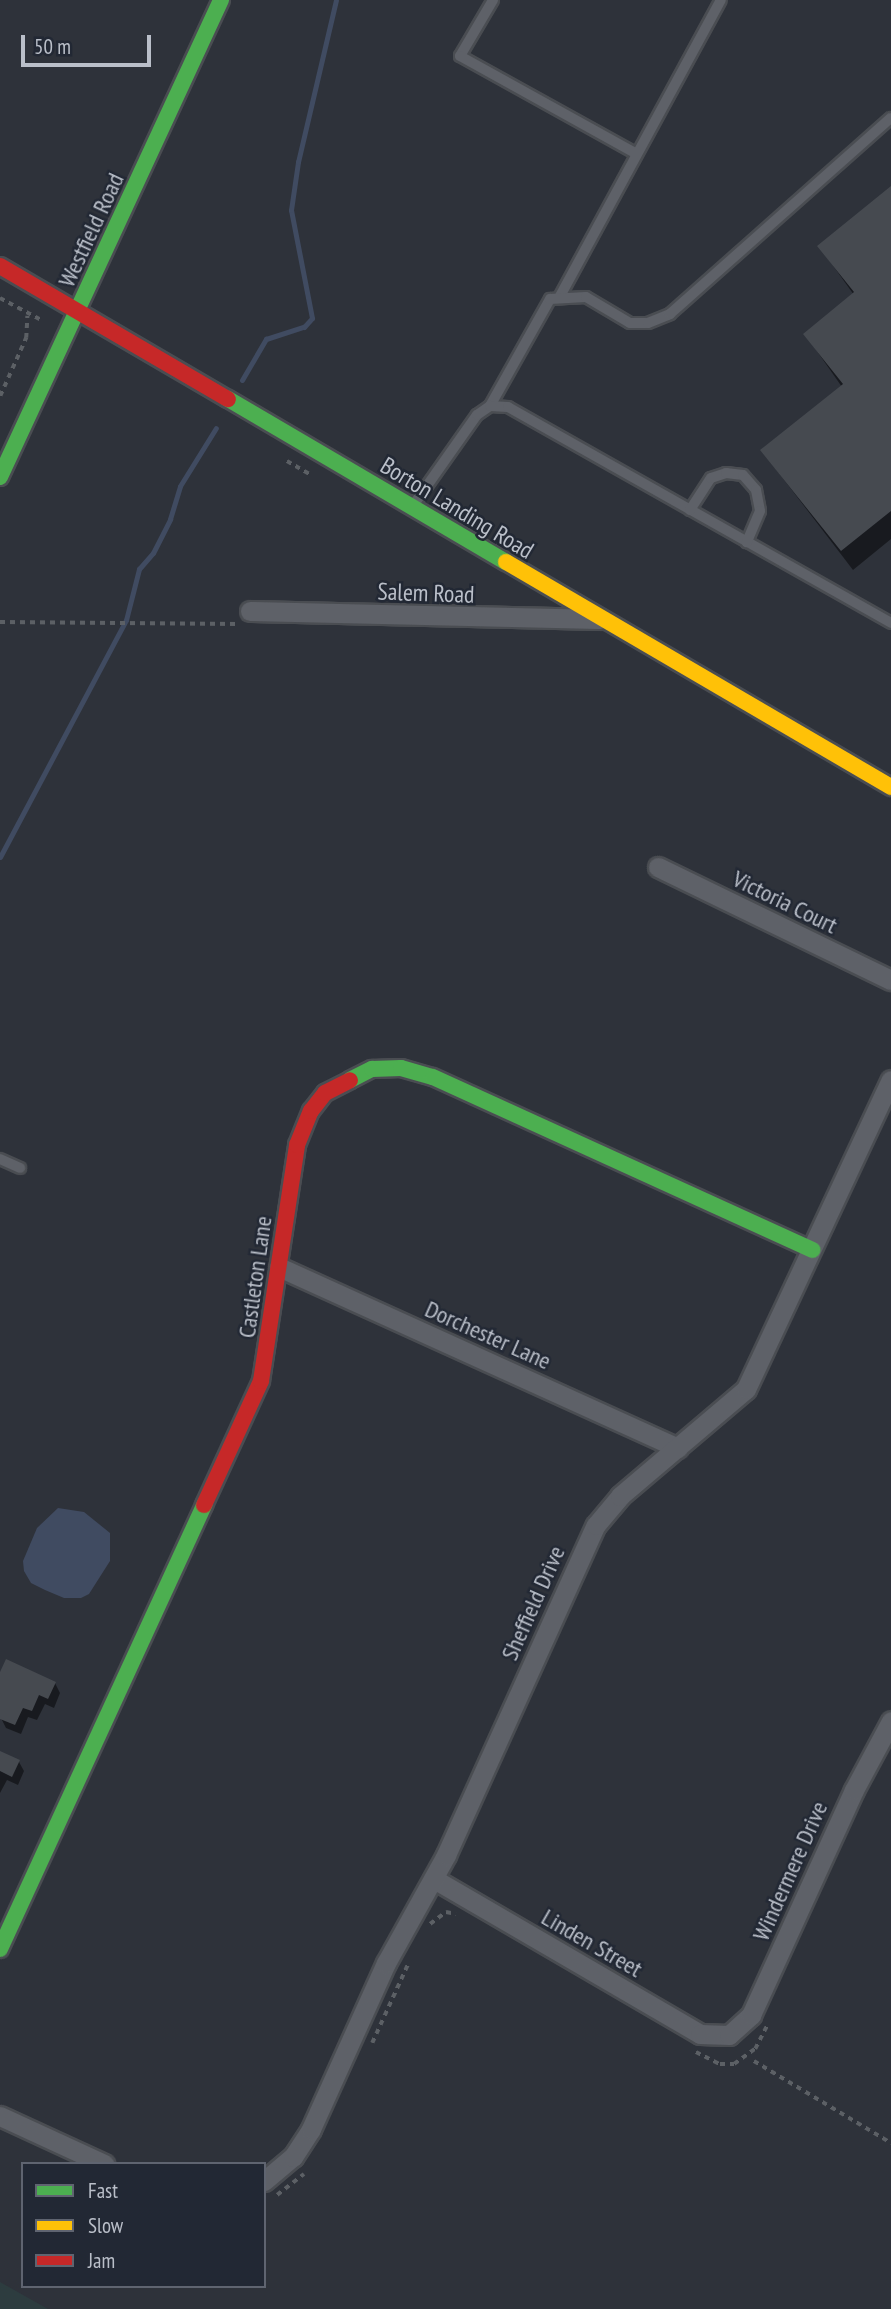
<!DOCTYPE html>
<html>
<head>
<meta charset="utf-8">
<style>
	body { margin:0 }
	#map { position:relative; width:891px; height:2309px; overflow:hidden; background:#2e323a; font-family:"PT Sans Narrow",sans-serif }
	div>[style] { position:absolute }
	.green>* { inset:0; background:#2d3c3f }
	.water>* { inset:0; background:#404b61 }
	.shadow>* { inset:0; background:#0007 }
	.stream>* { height:5px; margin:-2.5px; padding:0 2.5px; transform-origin:2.5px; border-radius:2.5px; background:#404b61 }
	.building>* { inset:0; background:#464a50 }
	.path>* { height:3.5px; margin-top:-1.75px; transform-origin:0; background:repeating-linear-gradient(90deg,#5c6065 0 5px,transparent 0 10px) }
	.roads { filter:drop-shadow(2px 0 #4a4d52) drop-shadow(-2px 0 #4a4d52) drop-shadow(0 2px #4a4d52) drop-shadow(0 -2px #4a4d52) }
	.lane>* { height:10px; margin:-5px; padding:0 5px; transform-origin:5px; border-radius:5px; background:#5e6168 }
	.street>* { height:19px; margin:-9.5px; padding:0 9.5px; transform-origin:9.5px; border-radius:9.5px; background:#5e6168 }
	.fast>* { height:16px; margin:-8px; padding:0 8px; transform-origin:8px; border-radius:8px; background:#4caf50 }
	.slow>* { height:16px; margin:-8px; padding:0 8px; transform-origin:8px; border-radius:8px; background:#ffc107 }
	.jam>* { height:16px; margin:-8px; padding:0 8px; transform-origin:8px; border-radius:8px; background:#c62828 }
	span { translate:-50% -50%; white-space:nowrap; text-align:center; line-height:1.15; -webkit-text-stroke:5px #222834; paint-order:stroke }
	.street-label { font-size:24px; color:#babfc9 }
	.legend { position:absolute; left:21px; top:2162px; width:245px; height:126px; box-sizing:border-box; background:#222834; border:2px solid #5f6470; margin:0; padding:9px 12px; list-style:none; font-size:21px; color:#babfc9 }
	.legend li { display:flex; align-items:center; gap:14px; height:35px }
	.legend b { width:35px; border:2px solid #5f6470 }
	.scale { position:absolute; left:21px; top:35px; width:130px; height:32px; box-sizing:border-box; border:4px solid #babfc9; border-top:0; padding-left:9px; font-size:21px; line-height:24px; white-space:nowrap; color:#babfc9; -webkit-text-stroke:5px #222834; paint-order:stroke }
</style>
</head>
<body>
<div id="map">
	<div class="green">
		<i style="clip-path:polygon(0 2282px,48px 2309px,0 2309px)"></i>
	</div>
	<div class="water">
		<i style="clip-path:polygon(58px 1508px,84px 1512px,110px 1533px,110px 1561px,89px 1594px,81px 1598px,64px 1598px,45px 1590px,31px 1583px,24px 1571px,23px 1561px,37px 1528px)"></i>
	</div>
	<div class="shadow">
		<i style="clip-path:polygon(891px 188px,891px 539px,853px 570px,762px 451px,842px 387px,805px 334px,854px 295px,819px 246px)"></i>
		<i style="clip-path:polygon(55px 1683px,60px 1693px,54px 1708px,45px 1704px,37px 1720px,28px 1717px,21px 1734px,6px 1728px,1px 1718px,0 1685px)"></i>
		<i style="clip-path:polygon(0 1753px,19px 1762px,24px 1771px,18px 1785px,7px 1780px,0 1793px)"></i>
	</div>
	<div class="stream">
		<i style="left:242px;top:380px;width:48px;rotate:-59.7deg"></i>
		<i style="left:266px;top:339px;width:40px;rotate:-18deg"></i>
		<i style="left:304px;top:327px;width:12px;rotate:-48deg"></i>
		<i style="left:312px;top:318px;width:110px;rotate:-101deg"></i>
		<i style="left:291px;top:210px;width:49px;rotate:-81.7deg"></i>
		<i style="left:298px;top:162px;width:166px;rotate:-76.8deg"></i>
		<i style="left:0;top:857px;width:268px;rotate:-62deg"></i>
		<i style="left:126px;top:620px;width:53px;rotate:-75.7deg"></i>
		<i style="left:139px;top:569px;width:21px;rotate:-49deg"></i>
		<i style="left:153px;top:553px;width:38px;rotate:-63deg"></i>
		<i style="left:170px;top:519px;width:34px;rotate:-73deg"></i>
		<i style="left:180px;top:486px;width:68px;rotate:-58.2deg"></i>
	</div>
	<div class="building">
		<i style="clip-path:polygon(891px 186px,891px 511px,841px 551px,760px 450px,843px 384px,803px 334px,854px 292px,817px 246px)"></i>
		<i style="clip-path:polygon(6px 1659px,56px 1682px,48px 1699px,39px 1695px,32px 1711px,23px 1708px,15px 1725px,0 1719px,0 1672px)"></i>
		<i style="clip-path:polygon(0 1751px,20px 1760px,12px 1777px,0 1771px)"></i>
	</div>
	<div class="path">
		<i style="left:0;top:298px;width:49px;rotate:28.1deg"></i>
		<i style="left:0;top:396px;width:64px;rotate:-65.9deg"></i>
		<i style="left:26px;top:338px;width:22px;rotate:-87deg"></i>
		<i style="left:287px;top:461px;width:28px;rotate:30deg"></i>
		<i style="left:0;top:622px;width:239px;rotate:0.5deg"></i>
		<i style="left:430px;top:1924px;width:20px;rotate:-37deg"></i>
		<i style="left:446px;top:1912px;width:10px;rotate:11deg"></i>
		<i style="left:372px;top:2043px;width:87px;rotate:-65.5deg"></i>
		<i style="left:696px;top:2052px;width:27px;rotate:27deg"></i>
		<i style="left:720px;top:2064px;width:14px"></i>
		<i style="left:734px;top:2064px;width:26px;rotate:-36deg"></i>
		<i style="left:755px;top:2049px;width:27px;rotate:-63deg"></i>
		<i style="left:754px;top:2061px;width:160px;rotate:30.9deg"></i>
		<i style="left:277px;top:2195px;width:34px;rotate:-38deg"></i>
	</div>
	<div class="roads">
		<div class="lane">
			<i style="left:493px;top:0;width:65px;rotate:120.5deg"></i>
			<i style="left:460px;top:56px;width:202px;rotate:29deg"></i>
			<i style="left:559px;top:298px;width:339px;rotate:-61.5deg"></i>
			<i style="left:490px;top:406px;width:123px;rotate:-60.7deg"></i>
			<i style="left:550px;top:299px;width:36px;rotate:-3deg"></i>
			<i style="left:586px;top:297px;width:51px;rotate:30.6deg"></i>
			<i style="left:630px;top:323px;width:18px"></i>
			<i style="left:648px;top:323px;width:24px;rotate:-22deg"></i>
			<i style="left:670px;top:314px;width:295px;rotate:-41.6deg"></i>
			<i style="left:412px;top:507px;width:113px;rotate:-54.8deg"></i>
			<i style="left:477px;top:415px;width:16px;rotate:-35deg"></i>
			<i style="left:490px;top:406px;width:18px;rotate:3deg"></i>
			<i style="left:508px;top:407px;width:440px;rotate:29.4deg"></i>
			<i style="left:690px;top:510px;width:38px;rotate:-57deg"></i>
			<i style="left:711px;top:478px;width:16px;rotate:-18deg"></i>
			<i style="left:726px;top:473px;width:17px;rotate:7deg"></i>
			<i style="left:743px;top:475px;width:20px;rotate:49deg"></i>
			<i style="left:756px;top:490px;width:21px;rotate:79deg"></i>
			<i style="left:760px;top:511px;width:34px;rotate:113deg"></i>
			<i style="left:0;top:1159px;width:22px;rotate:24deg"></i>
		</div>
		<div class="street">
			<i style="left:250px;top:611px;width:350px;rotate:1.3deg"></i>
			<i style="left:658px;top:867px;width:259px;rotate:25.9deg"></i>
			<i style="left:279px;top:1267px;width:438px;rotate:24.4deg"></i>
			<i style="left:434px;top:1879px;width:308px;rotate:30.2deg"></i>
			<i style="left:700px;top:2034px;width:29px;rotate:2deg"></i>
			<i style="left:729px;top:2035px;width:30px;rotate:-42deg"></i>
			<i style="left:751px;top:2015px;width:247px;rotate:-65.4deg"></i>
			<i style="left:854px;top:1790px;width:78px;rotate:-61.8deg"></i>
			<i style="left:0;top:2116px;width:115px;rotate:24.8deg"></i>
			<i style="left:264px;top:2181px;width:38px;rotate:-40deg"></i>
			<i style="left:293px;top:2157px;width:33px;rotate:-57deg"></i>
			<i style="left:311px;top:2129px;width:182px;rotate:-65.7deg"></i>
			<i style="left:386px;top:1963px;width:124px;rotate:-60.9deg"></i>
			<i style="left:446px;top:1855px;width:362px;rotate:-65.6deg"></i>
			<i style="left:596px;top:1525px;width:38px;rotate:-50deg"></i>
			<i style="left:620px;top:1496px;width:165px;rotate:-40.3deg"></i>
			<i style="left:746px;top:1389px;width:341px;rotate:-64.9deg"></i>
		</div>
		<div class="fast">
			<i style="left:228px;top:399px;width:322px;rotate:30.4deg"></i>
			<i style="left:0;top:477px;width:526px;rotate:-65.14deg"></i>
			<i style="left:350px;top:1080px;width:25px;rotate:-27deg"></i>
			<i style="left:372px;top:1069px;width:29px;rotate:-2deg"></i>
			<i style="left:401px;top:1068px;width:33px;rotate:16deg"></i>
			<i style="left:433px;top:1077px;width:417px;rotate:24.5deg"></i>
			<i style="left:0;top:1949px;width:489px;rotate:-65.3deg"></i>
		</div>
		<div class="slow">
			<i style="left:506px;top:562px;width:446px;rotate:30.3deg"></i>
		</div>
		<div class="jam">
			<i style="left:0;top:266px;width:264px;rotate:30.3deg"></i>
			<i style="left:204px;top:1505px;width:136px;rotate:-65.3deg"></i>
			<i style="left:261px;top:1381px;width:239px;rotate:-81.3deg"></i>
			<i style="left:297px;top:1145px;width:37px;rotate:-68deg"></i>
			<i style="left:311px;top:1111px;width:23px;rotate:-52deg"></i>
			<i style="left:325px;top:1093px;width:28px;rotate:-27deg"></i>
		</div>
	</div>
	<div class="street-label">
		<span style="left:91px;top:230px;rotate:-65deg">Westfield Road</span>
		<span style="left:457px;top:508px;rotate:31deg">Borton Landing Road</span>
		<span style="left:426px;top:593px;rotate:2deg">Salem Road</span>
		<span style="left:785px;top:902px;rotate:26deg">Victoria Court</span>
		<span style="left:255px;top:1277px;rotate:-82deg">Castleton Lane</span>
		<span style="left:488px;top:1335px;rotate:24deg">Dorchester Lane</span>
		<span style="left:533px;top:1603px;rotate:-66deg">Sheffield Drive</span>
		<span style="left:790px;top:1871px;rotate:-66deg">Windermere Drive</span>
		<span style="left:592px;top:1943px;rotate:30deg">Linden Street</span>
	</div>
	<ul class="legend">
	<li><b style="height:9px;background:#4caf50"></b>Fast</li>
	<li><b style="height:9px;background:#ffc107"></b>Slow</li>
	<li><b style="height:9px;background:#c62828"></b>Jam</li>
	</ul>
	<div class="scale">50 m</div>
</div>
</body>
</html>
